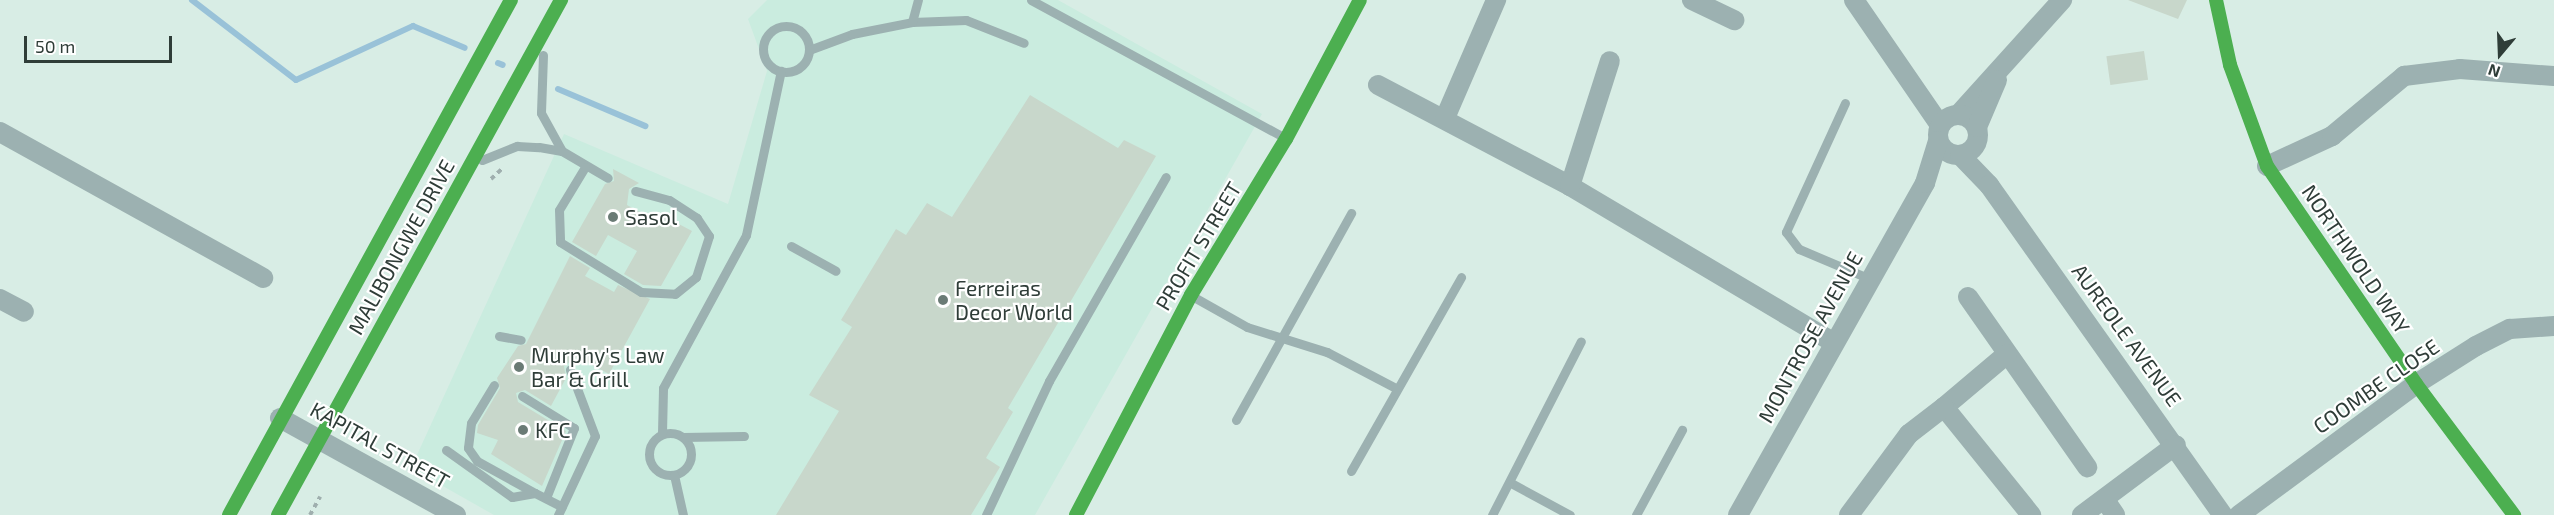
<!DOCTYPE html>
<html>
<head>
<meta charset="utf-8">
<style>
	body { margin:0 }
	#map { position:relative; width:2554px; height:515px; overflow:hidden; background:#d8ede5; font-family:"Exo 2",sans-serif }
	div>[style] { position:absolute }
	.built>* { inset:0; background:#caecdf }
	.stream>* { height:6px; margin:-3px; padding:0 3px; transform-origin:3px; border-radius:3px; background:#99c2d8 }
	.building>* { inset:0; background:#c8d7cb; transform-origin:0 0 }
	.path>* { height:4px; margin-top:-2px; transform-origin:0; background:repeating-linear-gradient(90deg,#9fafae 0 4.5px,transparent 0 9px) }
	.lane>* { height:9px; margin:-4.5px; padding:0 4.5px; transform-origin:4.5px; border-radius:4.5px; background:#9cb1b1 }
	.lane>.ring { margin:-4.5px; padding:0; box-sizing:content-box; background:none; border:9px solid #9cb1b1; border-radius:50% }
	.street>* { height:20px; margin:-10px; padding:0 10px; transform-origin:10px; border-radius:10px; background:#9cb1b1 }
	.street>.ring { margin:-10px; padding:0; box-sizing:content-box; background:none; border:20px solid #9cb1b1; border-radius:50% }
	.fast>* { height:14px; margin:-7px; padding:0 7px; transform-origin:7px; border-radius:7px; background:#4caf50 }
	.dots>* { width:16px; height:16px; translate:-50% -50%; box-sizing:border-box; border:3px solid #fff; border-radius:50% }
	span { translate:-50% -50%; white-space:nowrap; text-align:center; line-height:1.15; -webkit-text-stroke:4.5px #fff; paint-order:stroke }
	.poi-label { font-size:21px; color:#2f3d38 }
	.left { translate:0 -50%; text-align:left }
	.street-label { font-size:21px; color:#2f3d38 }
	.north { position:absolute; left:2470px; top:24px; width:60px; height:60px; -webkit-text-stroke:4px #fff; paint-order:stroke; rotate:199deg; font-size:16px; font-weight:700; line-height:24px; text-align:center; color:#2f3d38 }
	.north::after { content:''; display:block; margin:auto; width:21px; height:27px; background:#2f3d38; clip-path:polygon(50% 0,100% 100%,50% 72%,0 100%) }
	.scale { position:absolute; left:24px; top:36px; width:148px; height:27px; box-sizing:border-box; border:3px solid #2f3d38; border-top:0; padding-left:8px; font-size:18px; line-height:21px; white-space:nowrap; color:#2f3d38; -webkit-text-stroke:4px #fff; paint-order:stroke }
</style>
</head>
<body>
<div id="map">
	<div class="built">
		<i style="clip-path:polygon(767px 0,1058px 0,1262px 114px,1035px 515px,494px 515px,411px 468px,564px 134px,728px 204px,767px 71px,748px 19px)"></i>
	</div>
	<div class="stream">
		<i style="left:192px;top:0;width:131px;rotate:37.6deg"></i>
		<i style="left:296px;top:80px;width:129px;rotate:-24.8deg"></i>
		<i style="left:413px;top:26px;width:56px;rotate:22.9deg"></i>
		<i style="left:498px;top:63px;width:5px;rotate:22deg"></i>
		<i style="left:558px;top:89px;width:95px;rotate:23deg"></i>
	</div>
	<div class="building">
		<i style="clip-path:polygon(2128px 0,2187px 0,2178px 19px)"></i>
		<i style="left:2144px;top:51px;width:29px;height:38px;rotate:82deg"></i>
		<i style="clip-path:polygon(1030px 95px,1118px 148px,1124px 140px,1156px 156px,1008px 408px,1013px 412px,986px 458px,1000px 467px,971px 515px,776px 515px,839px 411px,809px 395px,852px 327px,841px 320px,896px 229px,906px 235px,927px 203px,952px 217px)"></i>
		<i style="clip-path:polygon(613px 169px,639px 183px,629px 189px,627px 205px,654px 220px,658px 213px,692px 231px,661px 286px,643px 285px,624px 274px,637px 251px,608px 235px,596px 256px,572px 242px,605px 184px,614px 181px)"></i>
		<i style="clip-path:polygon(570px 256px,590px 268px,585px 276px,614px 292px,618px 285px,650px 299px,609px 374px,577px 357px,564px 366px,566px 378px,551px 406px,525px 390px,516px 393px,518px 402px,566px 431px,542px 486px,491px 454px,498px 440px,477px 433px,478px 425px,500px 388px,497px 378px,518px 346px,526px 344px)"></i>
	</div>
	<div class="path">
		<i style="left:491px;top:179px;width:16px;rotate:-43deg"></i>
		<i style="left:310px;top:515px;width:21px;rotate:-61deg"></i>
	</div>
	<div class="lane">
		<i style="left:1031px;top:0;width:289px;rotate:28.5deg"></i>
		<i style="left:912px;top:22px;width:54px;rotate:-2.1deg"></i>
		<i style="left:966px;top:20px;width:62px;rotate:21.6deg"></i>
		<i class="ring" style="left:763px;top:26px;width:37px;height:37px"></i>
		<i style="left:809px;top:50px;width:46px;rotate:-20.4deg"></i>
		<i style="left:852px;top:34px;width:61px;rotate:-11.3deg"></i>
		<i style="left:912px;top:22px;width:23px;rotate:-75deg"></i>
		<i style="left:543px;top:55px;width:58px;rotate:92deg"></i>
		<i style="left:541px;top:113px;width:43px;rotate:61.1deg"></i>
		<i style="left:1845px;top:103px;width:142px;rotate:114.6deg"></i>
		<i style="left:1786px;top:232px;width:21px;rotate:53deg"></i>
		<i style="left:1799px;top:249px;width:77px;rotate:22.9deg"></i>
		<i style="left:482px;top:160px;width:38px;rotate:-22deg"></i>
		<i style="left:517px;top:146px;width:22px;rotate:3deg"></i>
		<i style="left:539px;top:147px;width:23px;rotate:10deg"></i>
		<i style="left:562px;top:151px;width:53px;rotate:30.4deg"></i>
		<i style="left:585px;top:167px;width:50px;rotate:121.2deg"></i>
		<i style="left:559px;top:210px;width:32px;rotate:88deg"></i>
		<i style="left:560px;top:242px;width:95px;rotate:31.7deg"></i>
		<i style="left:641px;top:292px;width:34px;rotate:3deg"></i>
		<i style="left:675px;top:294px;width:27px;rotate:-39deg"></i>
		<i style="left:696px;top:277px;width:43px;rotate:-72.4deg"></i>
		<i style="left:709px;top:236px;width:22px;rotate:-124deg"></i>
		<i style="left:697px;top:218px;width:33px;rotate:-147deg"></i>
		<i style="left:669px;top:200px;width:35px;rotate:-165deg"></i>
		<i style="left:791px;top:246px;width:51px;rotate:29.1deg"></i>
		<i style="left:1192px;top:296px;width:63px;rotate:29.4deg"></i>
		<i style="left:1247px;top:327px;width:84px;rotate:17.4deg"></i>
		<i style="left:1327px;top:352px;width:78px;rotate:27.6deg"></i>
		<i style="left:499px;top:336px;width:22px;rotate:10deg"></i>
		<i style="left:494px;top:385px;width:44px;rotate:121.2deg"></i>
		<i style="left:471px;top:423px;width:25px;rotate:97deg"></i>
		<i style="left:468px;top:448px;width:16px;rotate:55deg"></i>
		<i style="left:477px;top:461px;width:66px;rotate:28.9deg"></i>
		<i style="left:522px;top:396px;width:61px;rotate:31.6deg"></i>
		<i style="left:574px;top:428px;width:75px;rotate:111.8deg"></i>
		<i style="left:1236px;top:420px;width:237px;rotate:-60.9deg"></i>
		<i class="ring" style="left:649px;top:433px;width:33px;height:33px"></i>
		<i style="left:662px;top:433px;width:45px;rotate:-88.7deg"></i>
		<i style="left:663px;top:388px;width:174px;rotate:-61.5deg"></i>
		<i style="left:746px;top:235px;width:168px;rotate:-78deg"></i>
		<i style="left:683px;top:437px;width:61px;rotate:-0.9deg"></i>
		<i style="left:446px;top:450px;width:81px;rotate:35.5deg"></i>
		<i style="left:512px;top:497px;width:23px;rotate:-10deg"></i>
		<i style="left:535px;top:493px;width:30px;rotate:27deg"></i>
		<i style="left:1351px;top:471px;width:223px;rotate:-60.4deg"></i>
		<i style="left:674px;top:475px;width:41px;rotate:77.3deg"></i>
		<i style="left:1511px;top:483px;width:67px;rotate:28.5deg"></i>
		<i style="left:558px;top:515px;width:87px;rotate:-64.9deg"></i>
		<i style="left:595px;top:436px;width:71px;rotate:-110.7deg"></i>
		<i style="left:986px;top:515px;width:148px;rotate:-64.8deg"></i>
		<i style="left:1049px;top:381px;width:235px;rotate:-60.2deg"></i>
		<i style="left:1492px;top:515px;width:195px;rotate:-62.9deg"></i>
		<i style="left:1636px;top:515px;width:97px;rotate:-61.6deg"></i>
	</div>
	<div class="street">
		<i style="left:1692px;top:0;width:47px;rotate:25.5deg"></i>
		<i style="left:1854px;top:0;width:152px;rotate:55.5deg"></i>
		<i style="left:1378px;top:85px;width:217px;rotate:27.7deg"></i>
		<i style="left:1570px;top:186px;width:307px;rotate:30.7deg"></i>
		<i style="left:1959px;top:114px;width:154px;rotate:-47.9deg"></i>
		<i class="ring" style="left:1938px;top:115px;width:20px;height:20px"></i>
		<i style="left:1445px;top:118px;width:129px;rotate:-66.6deg"></i>
		<i style="left:1977px;top:127px;width:51px;rotate:-66.9deg"></i>
		<i style="left:0;top:132px;width:301px;rotate:29deg"></i>
		<i style="left:1960px;top:155px;width:42px;rotate:46deg"></i>
		<i style="left:1989px;top:185px;width:405px;rotate:54.7deg"></i>
		<i style="left:2267px;top:166px;width:72px;rotate:-24.8deg"></i>
		<i style="left:2332px;top:136px;width:94px;rotate:-39.8deg"></i>
		<i style="left:2404px;top:76px;width:56px;rotate:-7.1deg"></i>
		<i style="left:2460px;top:69px;width:94px;rotate:4.3deg"></i>
		<i style="left:1570px;top:186px;width:131px;rotate:-72.3deg"></i>
		<i style="left:1968px;top:297px;width:208px;rotate:55deg"></i>
		<i style="left:0;top:299px;width:27px;rotate:28deg"></i>
		<i style="left:2007px;top:354px;width:82px;rotate:139.9deg"></i>
		<i style="left:1944px;top:407px;width:139px;rotate:51.1deg"></i>
		<i style="left:280px;top:418px;width:201px;rotate:28.9deg"></i>
		<i style="left:2105px;top:500px;width:18px;rotate:56deg"></i>
		<i style="left:1738px;top:515px;width:381px;rotate:-60.6deg"></i>
		<i style="left:1925px;top:183px;width:44px;rotate:-72.8deg"></i>
		<i style="left:1849px;top:515px;width:101px;rotate:-53.5deg"></i>
		<i style="left:1909px;top:434px;width:44px;rotate:-37.6deg"></i>
		<i style="left:2082px;top:515px;width:117px;rotate:-36.7deg"></i>
		<i style="left:2239px;top:515px;width:220px;rotate:-36.5deg"></i>
		<i style="left:2416px;top:384px;width:71px;rotate:-32.3deg"></i>
		<i style="left:2476px;top:346px;width:38px;rotate:-27deg"></i>
		<i style="left:2510px;top:329px;width:44px;rotate:-3.9deg"></i>
	</div>
	<div class="fast">
		<i style="left:2216px;top:0;width:66px;rotate:77.8deg"></i>
		<i style="left:2230px;top:65px;width:108px;rotate:69.9deg"></i>
		<i style="left:2267px;top:166px;width:264px;rotate:55.6deg"></i>
		<i style="left:2416px;top:384px;width:164px;rotate:53.2deg"></i>
		<i style="left:229px;top:515px;width:587px;rotate:-61.3deg"></i>
		<i style="left:278px;top:515px;width:588px;rotate:-61.21deg"></i>
		<i style="left:1076px;top:515px;width:248px;rotate:-62.4deg"></i>
		<i style="left:1191px;top:295px;width:183px;rotate:-58.7deg"></i>
		<i style="left:1286px;top:139px;width:157px;rotate:-62deg"></i>
	</div>
	<div class="dots">
		<i style="left:613px;top:217px;background:#6a7b75"></i>
		<i style="left:943px;top:300px;background:#6a7b75"></i>
		<i style="left:519px;top:367px;background:#6a7b75"></i>
		<i style="left:523px;top:430px;background:#6a7b75"></i>
	</div>
	<div class="poi-label">
		<span class="left" style="left:625px;top:217px">Sasol</span>
		<span class="left" style="left:955px;top:300px">Ferreiras<br>Decor World</span>
		<span class="left" style="left:531px;top:367px">Murphy's Law<br>Bar &amp; Grill</span>
		<span class="left" style="left:535px;top:430px">KFC</span>
	</div>
	<div class="street-label">
		<span style="left:1198px;top:246px;rotate:-59deg">PROFIT STREET</span>
		<span style="left:401px;top:247px;rotate:-61deg">MALIBONGWE DRIVE</span>
		<span style="left:2356px;top:259px;rotate:56deg">NORTHWOLD WAY</span>
		<span style="left:2127px;top:335px;rotate:54deg">AUREOLE AVENUE</span>
		<span style="left:1810px;top:337px;rotate:-61deg">MONTROSE AVENUE</span>
		<span style="left:2376px;top:386px;rotate:-35deg">COOMBE CLOSE</span>
		<span style="left:380px;top:445px;rotate:29deg">KAPITAL STREET</span>
	</div>
	<div class="north">N</div>
	<div class="scale">50 m</div>
</div>
</body>
</html>
